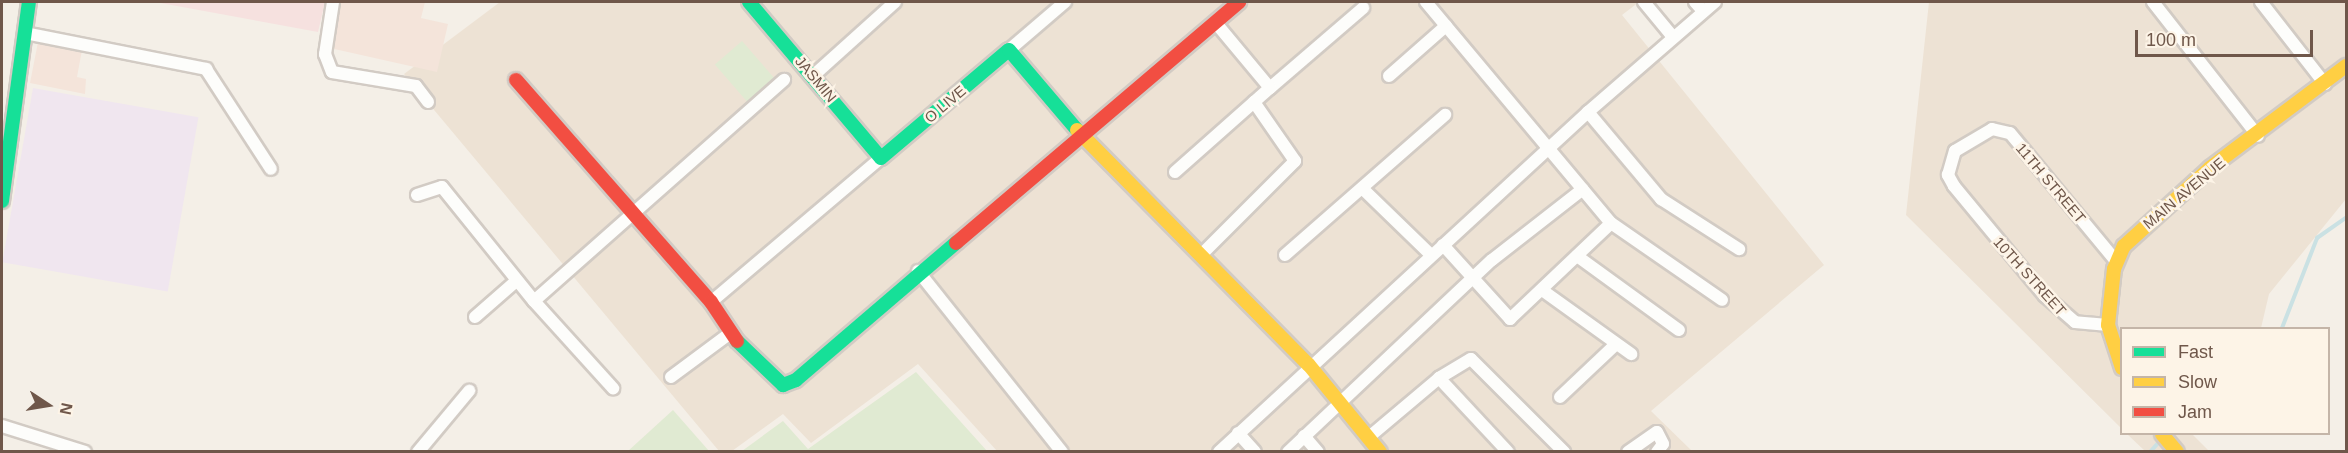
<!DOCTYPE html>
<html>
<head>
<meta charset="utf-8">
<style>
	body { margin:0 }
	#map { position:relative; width:2348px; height:453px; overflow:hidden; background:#f4efe7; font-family:Arial,sans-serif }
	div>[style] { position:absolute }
	.residential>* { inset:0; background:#ede2d4 }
	.commercial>* { inset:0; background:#f4e4da }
	.education>* { inset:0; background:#f0e6ef; transform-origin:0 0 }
	.medical>* { inset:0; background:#f6e1df }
	.green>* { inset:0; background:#e0ead2; transform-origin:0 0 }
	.stream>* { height:4px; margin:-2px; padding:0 2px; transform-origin:2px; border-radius:2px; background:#cae1e3 }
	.roads { filter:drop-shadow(2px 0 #d2cbc4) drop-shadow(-2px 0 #d2cbc4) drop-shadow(0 2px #d2cbc4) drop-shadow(0 -2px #d2cbc4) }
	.street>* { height:12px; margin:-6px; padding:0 6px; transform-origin:6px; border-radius:6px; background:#fdfdfb }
	.fast>* { height:14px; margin:-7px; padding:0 7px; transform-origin:7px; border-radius:7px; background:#16e098 }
	.slow>* { height:14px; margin:-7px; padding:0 7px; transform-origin:7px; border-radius:7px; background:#ffcf43 }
	.jam>* { height:14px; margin:-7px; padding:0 7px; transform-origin:7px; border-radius:7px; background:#f24e42 }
	span { translate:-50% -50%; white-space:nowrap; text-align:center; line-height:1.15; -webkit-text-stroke:5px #fdf4e7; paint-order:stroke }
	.street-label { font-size:15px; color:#6f574a }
	.frame { position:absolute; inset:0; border:3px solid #6f574a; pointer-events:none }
	.legend { position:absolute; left:2120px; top:327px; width:210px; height:108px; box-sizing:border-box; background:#fdf4e7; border:2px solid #c4b5a8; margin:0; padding:8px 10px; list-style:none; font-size:18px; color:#6f574a }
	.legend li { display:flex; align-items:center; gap:12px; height:30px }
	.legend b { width:30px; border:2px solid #c4b5a8 }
	.north { position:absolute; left:18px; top:375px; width:60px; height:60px; -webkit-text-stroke:4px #fdf4e7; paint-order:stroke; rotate:102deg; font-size:16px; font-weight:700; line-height:24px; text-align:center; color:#6f574a }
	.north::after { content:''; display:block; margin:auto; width:21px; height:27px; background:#6f574a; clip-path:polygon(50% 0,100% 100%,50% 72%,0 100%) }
	.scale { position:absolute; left:2135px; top:30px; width:178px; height:27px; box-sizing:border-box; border:3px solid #6f574a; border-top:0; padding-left:8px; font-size:18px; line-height:21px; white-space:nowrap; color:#6f574a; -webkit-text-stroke:4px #fdf4e7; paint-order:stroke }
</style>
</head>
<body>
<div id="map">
	<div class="residential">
		<i style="clip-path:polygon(500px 2px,1639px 2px,1622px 15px,1824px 265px,1651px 411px,1692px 451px,997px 451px,918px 364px,811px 443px,783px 414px,732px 451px,719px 451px,404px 74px)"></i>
		<i style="clip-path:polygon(1929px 2px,2346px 2px,2346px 199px,2269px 294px,2261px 328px,2122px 328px,2121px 428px,1906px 215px)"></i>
		<i style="clip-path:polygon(2127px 434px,2192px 434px,2209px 451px,2145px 451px)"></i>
	</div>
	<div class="commercial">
		<i style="clip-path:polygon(330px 2px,425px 2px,421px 18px,448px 24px,437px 72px,321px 46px)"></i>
		<i style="clip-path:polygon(38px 42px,82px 50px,77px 77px,86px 79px,85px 94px,30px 83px)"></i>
	</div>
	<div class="education">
		<i style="left:33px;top:88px;width:168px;height:177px;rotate:10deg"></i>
	</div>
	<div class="medical">
		<i style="clip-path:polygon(155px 2px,325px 2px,318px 32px)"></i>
	</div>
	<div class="green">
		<i style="left:742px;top:41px;width:53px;height:36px;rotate:49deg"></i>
		<i style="clip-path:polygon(916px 372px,987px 451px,742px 451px,783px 421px,808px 449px)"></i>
		<i style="clip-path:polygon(673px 410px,709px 451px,628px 451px)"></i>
	</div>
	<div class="stream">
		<i style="left:2282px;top:328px;width:97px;rotate:-68.7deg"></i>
		<i style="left:2317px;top:238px;width:35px;rotate:-35deg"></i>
		<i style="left:2150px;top:452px;width:15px;rotate:-48deg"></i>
	</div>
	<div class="roads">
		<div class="street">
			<i style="left:333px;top:2px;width:53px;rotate:98.7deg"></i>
			<i style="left:325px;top:54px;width:19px;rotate:69deg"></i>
			<i style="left:332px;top:72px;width:85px;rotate:9.5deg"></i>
			<i style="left:416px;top:86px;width:20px;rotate:53deg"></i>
			<i style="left:1426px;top:2px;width:288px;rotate:50.1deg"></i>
			<i style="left:1611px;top:223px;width:135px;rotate:34.7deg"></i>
			<i style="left:1644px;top:2px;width:45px;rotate:50.4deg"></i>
			<i style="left:1695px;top:2px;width:12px;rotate:48deg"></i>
			<i style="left:2153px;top:2px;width:170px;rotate:51.9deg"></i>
			<i style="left:2261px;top:2px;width:104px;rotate:52deg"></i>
			<i style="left:25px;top:33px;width:185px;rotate:11.2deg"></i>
			<i style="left:206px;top:69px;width:119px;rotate:57deg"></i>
			<i style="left:1009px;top:50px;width:74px;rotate:-40.6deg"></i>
			<i style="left:814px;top:75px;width:109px;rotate:-42deg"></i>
			<i style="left:1389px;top:76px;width:76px;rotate:-41.3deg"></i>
			<i style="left:1270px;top:88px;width:123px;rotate:-40.7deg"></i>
			<i style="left:1588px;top:112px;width:168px;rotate:-40.9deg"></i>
			<i style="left:1175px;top:172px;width:127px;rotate:-41.5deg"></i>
			<i style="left:1270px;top:88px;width:86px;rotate:-129.8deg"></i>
			<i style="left:1364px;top:190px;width:93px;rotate:44.1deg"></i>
			<i style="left:417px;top:195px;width:26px;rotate:-18deg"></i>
			<i style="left:442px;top:187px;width:146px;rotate:51.1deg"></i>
			<i style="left:534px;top:301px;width:334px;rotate:-41.5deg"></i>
			<i style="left:1443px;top:245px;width:100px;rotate:47.8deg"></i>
			<i style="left:1510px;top:319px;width:139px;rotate:-43.5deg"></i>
			<i style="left:1201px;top:255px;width:133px;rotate:-45deg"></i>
			<i style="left:1295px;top:161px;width:72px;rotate:-124.8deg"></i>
			<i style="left:1285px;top:255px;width:213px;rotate:-41.2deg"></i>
			<i style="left:1577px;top:256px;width:126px;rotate:36deg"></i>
			<i style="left:918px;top:271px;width:231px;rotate:51.5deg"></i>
			<i style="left:1542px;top:290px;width:110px;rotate:35.7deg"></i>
			<i style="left:534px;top:301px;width:118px;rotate:47.8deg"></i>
			<i style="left:711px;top:302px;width:223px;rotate:-40.3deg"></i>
			<i style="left:475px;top:317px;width:52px;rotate:-41.1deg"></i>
			<i style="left:2108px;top:325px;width:33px;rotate:-175deg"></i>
			<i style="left:2075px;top:322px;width:40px;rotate:-139deg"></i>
			<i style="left:2045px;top:296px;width:143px;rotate:-129.6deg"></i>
			<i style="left:1954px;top:186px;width:13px;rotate:-119deg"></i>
			<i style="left:1948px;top:175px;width:25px;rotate:-74deg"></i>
			<i style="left:1955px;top:151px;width:43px;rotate:-30.7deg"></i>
			<i style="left:1992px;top:129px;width:18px;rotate:13deg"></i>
			<i style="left:2010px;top:133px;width:166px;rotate:50.4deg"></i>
			<i style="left:671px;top:377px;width:72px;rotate:-36.6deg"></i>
			<i style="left:1439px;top:378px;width:101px;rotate:47deg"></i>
			<i style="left:1560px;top:397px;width:77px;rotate:-43.4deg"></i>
			<i style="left:2px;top:426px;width:87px;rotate:17.4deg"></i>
			<i style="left:1238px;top:433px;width:25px;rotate:48deg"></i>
			<i style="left:1304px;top:436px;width:21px;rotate:49deg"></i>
			<i style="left:1369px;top:437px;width:92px;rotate:-40.1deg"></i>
			<i style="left:1439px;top:378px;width:37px;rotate:-31deg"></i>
			<i style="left:1471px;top:359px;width:132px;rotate:45deg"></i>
			<i style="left:418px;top:452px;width:80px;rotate:-50.1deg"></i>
			<i style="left:1219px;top:452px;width:502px;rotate:-42.66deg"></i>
			<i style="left:1588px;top:112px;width:114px;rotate:50deg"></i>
			<i style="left:1661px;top:199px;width:93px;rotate:32.7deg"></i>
			<i style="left:1288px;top:452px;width:280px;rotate:-43.3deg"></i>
			<i style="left:1492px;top:260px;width:115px;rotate:-38deg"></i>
			<i style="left:1628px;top:452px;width:35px;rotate:-35deg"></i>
			<i style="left:1657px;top:432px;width:13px;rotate:63deg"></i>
			<i style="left:1663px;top:444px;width:10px;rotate:127deg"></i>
		</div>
		<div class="fast">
			<i style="left:749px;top:2px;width:204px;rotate:49.8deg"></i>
			<i style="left:881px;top:158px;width:167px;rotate:-40.2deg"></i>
			<i style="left:1009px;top:50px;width:105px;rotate:49.6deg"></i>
			<i style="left:2px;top:201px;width:201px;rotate:-82.3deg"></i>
			<i style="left:737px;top:341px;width:64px;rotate:43.7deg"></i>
			<i style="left:783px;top:385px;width:14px;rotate:-21deg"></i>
			<i style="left:796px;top:380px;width:211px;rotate:-40.6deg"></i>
		</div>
		<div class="slow">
			<i style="left:1077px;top:130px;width:330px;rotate:45.4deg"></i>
			<i style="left:1309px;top:365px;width:112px;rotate:50.8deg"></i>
			<i style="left:2122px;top:368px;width:45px;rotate:-108deg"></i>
			<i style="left:2108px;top:325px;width:56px;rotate:-83.9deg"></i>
			<i style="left:2114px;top:269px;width:25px;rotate:-67deg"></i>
			<i style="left:2124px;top:246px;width:116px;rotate:-42.2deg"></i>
			<i style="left:2210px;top:168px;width:170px;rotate:-36.9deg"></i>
			<i style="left:2162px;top:434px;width:23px;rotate:50deg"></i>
		</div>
		<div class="jam">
			<i style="left:516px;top:80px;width:295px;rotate:48.7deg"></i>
			<i style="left:711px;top:302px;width:47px;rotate:56.3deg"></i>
			<i style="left:956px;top:243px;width:372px;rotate:-40.4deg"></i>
		</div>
	</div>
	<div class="street-label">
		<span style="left:816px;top:79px;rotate:50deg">JASMIN</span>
		<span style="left:945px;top:104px;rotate:-40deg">O LIVE</span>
		<span style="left:2051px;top:183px;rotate:50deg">11TH STREET</span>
		<span style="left:2184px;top:193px;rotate:-40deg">MAIN AVENUE</span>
		<span style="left:2030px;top:276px;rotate:48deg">10TH STREET</span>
	</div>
	<div class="frame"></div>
	<ul class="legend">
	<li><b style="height:8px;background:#16e098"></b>Fast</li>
	<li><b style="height:8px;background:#ffcf43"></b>Slow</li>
	<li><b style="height:8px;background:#f24e42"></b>Jam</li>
	</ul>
	<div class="north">N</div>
	<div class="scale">100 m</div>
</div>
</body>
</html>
